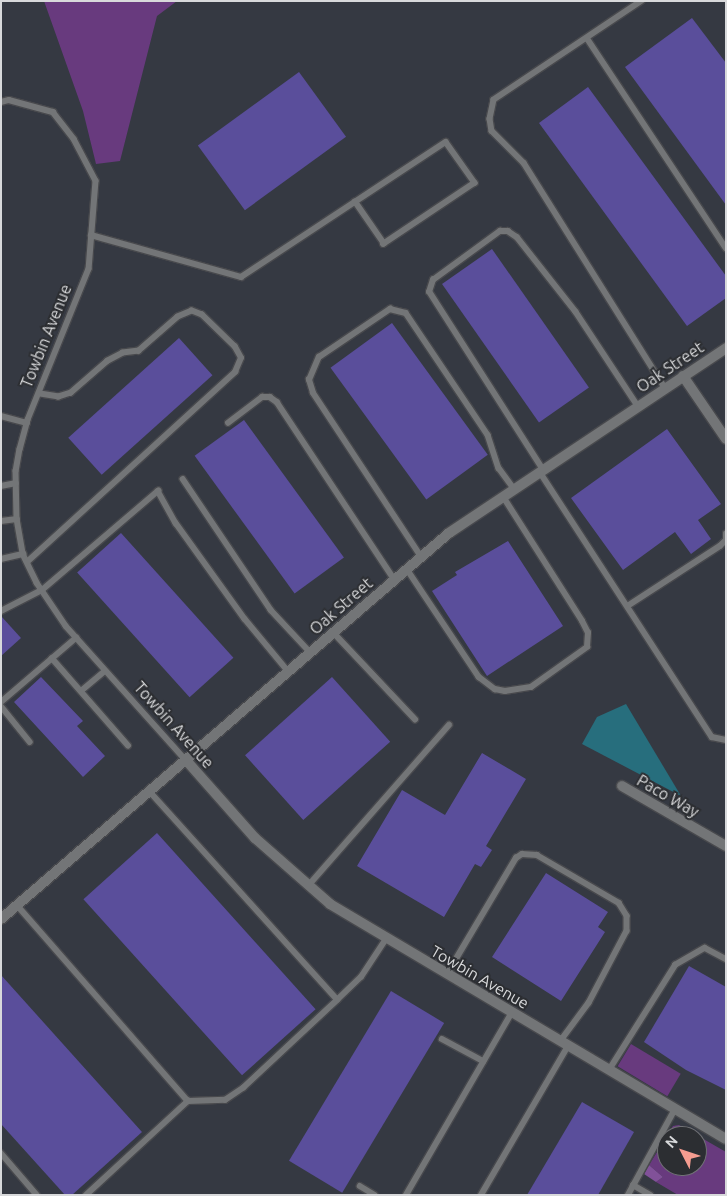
<!DOCTYPE html>
<html>
<head>
<meta charset="utf-8">
<style>
	body { margin:0 }
	#map { position:relative; width:727px; height:1196px; overflow:hidden; background:#2c2e32; font-family:Ubuntu,sans-serif }
	div>[style] { position:absolute }
	.built>* { inset:0; background:#353942 }
	.green>* { inset:0; background:#683a7e; transform-origin:0 0 }
	.forest>* { inset:0; background:#815199 }
	.water>* { inset:0; background:#276e7d }
	.building>* { inset:0; background:#5a4e9b; transform-origin:0 0 }
	.roads { filter:drop-shadow(1px 0 #48494d) drop-shadow(-1px 0 #48494d) drop-shadow(0 1px #48494d) drop-shadow(0 -1px #48494d) }
	.service>* { height:5.5px; margin:-2.75px; padding:0 2.75px; transform-origin:2.75px; border-radius:2.75px; background:#737577 }
	.minor>* { height:10px; margin:-5px; padding:0 5px; transform-origin:5px; border-radius:5px; background:#737577 }
	.tertiary>* { height:10px; margin:-5px; padding:0 5px; transform-origin:5px; border-radius:5px; background:#737577 }
	span { translate:-50% -50%; white-space:nowrap; text-align:center; line-height:1.15; -webkit-text-stroke:4px #2c2e32; paint-order:stroke }
	.street-label { font-size:16px; color:#d8d9db }
	.frame { position:absolute; inset:0; border:2px solid #d8d9db; pointer-events:none }
	.north { position:absolute; left:657px; top:1126px; width:50px; height:50px; box-sizing:border-box; background:#2c2e32; border:1px solid #717276; border-radius:50%; rotate:311deg; font-size:14px; font-weight:700; line-height:20px; text-align:center; color:#d8d9db }
	.north::after { content:''; display:block; margin:auto; width:18px; height:22px; background:#f59c90; clip-path:polygon(50% 0,100% 100%,50% 72%,0 100%) }
</style>
</head>
<body>
<div id="map">
	<div class="built">
		<i style="clip-path:polygon(evenodd,1px 1px,726px 1px,726px 1195px,1px 1195px,1px 1px,667px 1136px,697px 1136px,697px 1166px,667px 1166px,667px 1136px)"></i>
	</div>
	<div class="green">
		<i style="clip-path:polygon(44px 1px,177px 1px,157px 16px,120px 161px,96px 164px,83px 111px)"></i>
		<i style="left:631px;top:1044px;width:58px;height:26px;rotate:31deg"></i>
		<i style="clip-path:polygon(evenodd,679px 1125px,726px 1152px,726px 1195px,678px 1195px,656px 1182px,663px 1177px,649px 1165px,673px 1126px,679px 1125px,667px 1136px,697px 1136px,697px 1166px,667px 1166px,667px 1136px)"></i>
	</div>
	<div class="forest">
		<i style="clip-path:polygon(649px 1165px,663px 1177px,656px 1182px,644px 1174px)"></i>
	</div>
	<div class="water">
		<i style="clip-path:polygon(626px 704px,681px 796px,582px 744px,597px 717px)"></i>
	</div>
	<div class="building">
		<i style="clip-path:polygon(692px 18px,726px 63px,726px 205px,625px 67px)"></i>
		<i style="left:299px;top:72px;width:80px;height:125px;rotate:54deg"></i>
		<i style="clip-path:polygon(588px 87px,726px 276px,726px 298px,687px 326px,539px 123px)"></i>
		<i style="left:492px;top:249px;width:169px;height:61px;rotate:55deg"></i>
		<i style="left:392px;top:323px;width:163px;height:76px;rotate:54deg"></i>
		<i style="left:179px;top:338px;width:50px;height:149px;rotate:48deg"></i>
		<i style="left:244px;top:420px;width:170px;height:61px;rotate:54deg"></i>
		<i style="clip-path:polygon(667px 429px,721px 504px,698px 520px,711px 539px,691px 554px,675px 532px,623px 570px,571px 498px)"></i>
		<i style="left:121px;top:533px;width:168px;height:59px;rotate:48deg"></i>
		<i style="clip-path:polygon(508px 541px,563px 626px,487px 676px,432px 591px,457px 575px,455px 572px)"></i>
		<i style="clip-path:polygon(1px 616px,21px 638px,1px 656px)"></i>
		<i style="clip-path:polygon(41px 677px,83px 721px,77px 726px,105px 756px,83px 777px,14px 702px)"></i>
		<i style="left:332px;top:677px;width:87px;height:117px;rotate:48deg"></i>
		<i style="clip-path:polygon(482px 753px,526px 779px,486px 846px,492px 850px,481px 867px,475px 864px,444px 917px,357px 866px,402px 790px,445px 815px)"></i>
		<i style="left:157px;top:833px;width:237px;height:99px;rotate:48deg"></i>
		<i style="clip-path:polygon(546px 873px,608px 912px,598px 927px,605px 932px,561px 1001px,492px 957px)"></i>
		<i style="clip-path:polygon(689px 966px,726px 987px,726px 1090px,686px 1070px,644px 1042px)"></i>
		<i style="clip-path:polygon(1px 975px,142px 1132px,72px 1195px,65px 1195px,1px 1124px)"></i>
		<i style="left:391px;top:991px;width:62px;height:198px;rotate:31deg"></i>
		<i style="clip-path:polygon(582px 1102px,634px 1132px,598px 1195px,527px 1195px)"></i>
	</div>
	<div class="roads">
		<div class="service">
			<i style="left:642px;top:1px;width:178px;rotate:146.2deg"></i>
			<i style="left:494px;top:100px;width:19px;rotate:102deg"></i>
			<i style="left:490px;top:119px;width:12px;rotate:81deg"></i>
			<i style="left:492px;top:131px;width:45px;rotate:45deg"></i>
			<i style="left:524px;top:163px;width:266px;rotate:57.9deg"></i>
			<i style="left:587px;top:38px;width:252px;rotate:56.5deg"></i>
			<i style="left:1px;top:102px;width:8px;rotate:-14deg"></i>
			<i style="left:9px;top:100px;width:46px;rotate:15.3deg"></i>
			<i style="left:53px;top:112px;width:34px;rotate:52deg"></i>
			<i style="left:74px;top:139px;width:47px;rotate:62.4deg"></i>
			<i style="left:96px;top:181px;width:88px;rotate:94.5deg"></i>
			<i style="left:89px;top:269px;width:163px;rotate:112deg"></i>
			<i style="left:28px;top:420px;width:30px;rotate:105deg"></i>
			<i style="left:20px;top:449px;width:22px;rotate:100deg"></i>
			<i style="left:16px;top:471px;width:48px;rotate:88.8deg"></i>
			<i style="left:17px;top:519px;width:36px;rotate:80deg"></i>
			<i style="left:23px;top:554px;width:32px;rotate:64deg"></i>
			<i style="left:37px;top:583px;width:52px;rotate:56deg"></i>
			<i style="left:66px;top:626px;width:178px;rotate:48.2deg"></i>
			<i style="left:91px;top:235px;width:156px;rotate:15.6deg"></i>
			<i style="left:241px;top:277px;width:245px;rotate:-33.4deg"></i>
			<i style="left:446px;top:142px;width:50px;rotate:54.7deg"></i>
			<i style="left:475px;top:183px;width:110px;rotate:146.2deg"></i>
			<i style="left:384px;top:244px;width:51px;rotate:-124.6deg"></i>
			<i style="left:1px;top:416px;width:27px;rotate:15deg"></i>
			<i style="left:228px;top:423px;width:43px;rotate:-37.4deg"></i>
			<i style="left:262px;top:397px;width:8px"></i>
			<i style="left:270px;top:397px;width:9px;rotate:36deg"></i>
			<i style="left:277px;top:402px;width:214px;rotate:56.5deg"></i>
			<i style="left:543px;top:470px;width:211px;rotate:-122.6deg"></i>
			<i style="left:429px;top:292px;width:13px;rotate:-72deg"></i>
			<i style="left:433px;top:280px;width:83px;rotate:-36.2deg"></i>
			<i style="left:500px;top:231px;width:8px"></i>
			<i style="left:508px;top:231px;width:11px;rotate:34deg"></i>
			<i style="left:517px;top:237px;width:95px;rotate:51.8deg"></i>
			<i style="left:576px;top:312px;width:113px;rotate:56.6deg"></i>
			<i style="left:540px;top:472px;width:316px;rotate:57deg"></i>
			<i style="left:712px;top:737px;width:14px;rotate:12deg"></i>
			<i style="left:183px;top:479px;width:158px;rotate:56.1deg"></i>
			<i style="left:271px;top:610px;width:57px;rotate:47.1deg"></i>
			<i style="left:1px;top:486px;width:15px;rotate:-11deg"></i>
			<i style="left:1px;top:521px;width:16px;rotate:-7deg"></i>
			<i style="left:421px;top:557px;width:196px;rotate:-123.4deg"></i>
			<i style="left:313px;top:393px;width:14px;rotate:-107deg"></i>
			<i style="left:309px;top:380px;width:25px;rotate:-67deg"></i>
			<i style="left:319px;top:357px;width:86px;rotate:-34.1deg"></i>
			<i style="left:390px;top:309px;width:16px;rotate:14deg"></i>
			<i style="left:406px;top:313px;width:147px;rotate:56.1deg"></i>
			<i style="left:488px;top:435px;width:35px;rotate:72deg"></i>
			<i style="left:499px;top:468px;width:26px;rotate:54deg"></i>
			<i style="left:1px;top:559px;width:23px;rotate:-13deg"></i>
			<i style="left:27px;top:562px;width:282px;rotate:-42.4deg"></i>
			<i style="left:235px;top:372px;width:15px;rotate:-67deg"></i>
			<i style="left:241px;top:358px;width:13px;rotate:-119deg"></i>
			<i style="left:235px;top:347px;width:46px;rotate:-135.9deg"></i>
			<i style="left:202px;top:315px;width:11px;rotate:-158deg"></i>
			<i style="left:192px;top:311px;width:15px;rotate:157deg"></i>
			<i style="left:178px;top:317px;width:52px;rotate:138.9deg"></i>
			<i style="left:139px;top:351px;width:16px;rotate:173deg"></i>
			<i style="left:123px;top:353px;width:17px;rotate:152deg"></i>
			<i style="left:108px;top:361px;width:49px;rotate:139.1deg"></i>
			<i style="left:71px;top:393px;width:13px;rotate:162deg"></i>
			<i style="left:59px;top:397px;width:20px;rotate:-171deg"></i>
			<i style="left:407px;top:569px;width:130px;rotate:56.3deg"></i>
			<i style="left:479px;top:677px;width:20px;rotate:37deg"></i>
			<i style="left:495px;top:689px;width:10px;rotate:11deg"></i>
			<i style="left:505px;top:691px;width:26px;rotate:-9deg"></i>
			<i style="left:531px;top:687px;width:69px;rotate:-35.5deg"></i>
			<i style="left:587px;top:647px;width:14px;rotate:-86deg"></i>
			<i style="left:588px;top:633px;width:13px;rotate:-117deg"></i>
			<i style="left:582px;top:621px;width:147px;rotate:-122.5deg"></i>
			<i style="left:629px;top:605px;width:108px;rotate:-33deg"></i>
			<i style="left:720px;top:546px;width:8px;rotate:-45deg"></i>
			<i style="left:726px;top:540px;width:6px;rotate:-90deg"></i>
			<i style="left:1px;top:611px;width:46px;rotate:-27.1deg"></i>
			<i style="left:42px;top:590px;width:153px;rotate:-40.5deg"></i>
			<i style="left:158px;top:491px;width:37px;rotate:61deg"></i>
			<i style="left:176px;top:523px;width:118px;rotate:54.3deg"></i>
			<i style="left:245px;top:619px;width:67px;rotate:50.4deg"></i>
			<i style="left:333px;top:632px;width:120px;rotate:46.7deg"></i>
			<i style="left:52px;top:658px;width:116px;rotate:48.9deg"></i>
			<i style="left:81px;top:691px;width:31px;rotate:-40deg"></i>
			<i style="left:1px;top:702px;width:99px;rotate:-40.5deg"></i>
			<i style="left:1px;top:706px;width:46px;rotate:51.1deg"></i>
			<i style="left:308px;top:886px;width:214px;rotate:-48.8deg"></i>
			<i style="left:17px;top:905px;width:260px;rotate:48.9deg"></i>
			<i style="left:447px;top:974px;width:135px;rotate:-59.3deg"></i>
			<i style="left:516px;top:858px;width:7px;rotate:-34deg"></i>
			<i style="left:522px;top:854px;width:15px;rotate:4deg"></i>
			<i style="left:537px;top:855px;width:95px;rotate:30.3deg"></i>
			<i style="left:619px;top:903px;width:15px;rotate:58deg"></i>
			<i style="left:627px;top:916px;width:15px;rotate:90deg"></i>
			<i style="left:627px;top:931px;width:81px;rotate:117.8deg"></i>
			<i style="left:589px;top:1003px;width:47px;rotate:126.4deg"></i>
			<i style="left:337px;top:1000px;width:33px;rotate:-44deg"></i>
			<i style="left:361px;top:977px;width:45px;rotate:-56.7deg"></i>
			<i style="left:442px;top:1039px;width:47px;rotate:28.2deg"></i>
			<i style="left:609px;top:1070px;width:124px;rotate:-57.8deg"></i>
			<i style="left:675px;top:965px;width:34px;rotate:-30deg"></i>
			<i style="left:705px;top:948px;width:24px;rotate:28deg"></i>
			<i style="left:1px;top:1153px;width:55px;rotate:49.4deg"></i>
			<i style="left:633px;top:1185px;width:20px;rotate:30deg"></i>
			<i style="left:360px;top:1186px;width:17px;rotate:31deg"></i>
			<i style="left:86px;top:1195px;width:139px;rotate:-42.7deg"></i>
			<i style="left:188px;top:1101px;width:37px;rotate:-2deg"></i>
			<i style="left:225px;top:1100px;width:22px;rotate:-34deg"></i>
			<i style="left:243px;top:1088px;width:129px;rotate:-43.1deg"></i>
			<i style="left:337px;top:1000px;width:281px;rotate:-132deg"></i>
			<i style="left:406px;top:1195px;width:211px;rotate:-59.9deg"></i>
			<i style="left:481px;top:1195px;width:173px;rotate:-59.7deg"></i>
			<i style="left:628px;top:1195px;width:98px;rotate:-61.3deg"></i>
		</div>
		<div class="minor">
			<i style="left:683px;top:376px;width:76px;rotate:55.7deg"></i>
			<i style="left:622px;top:786px;width:120px;rotate:30deg"></i>
		</div>
		<div class="tertiary">
			<i style="left:185px;top:759px;width:106px;rotate:48.5deg"></i>
			<i style="left:255px;top:838px;width:100px;rotate:41.3deg"></i>
			<i style="left:330px;top:904px;width:460px;rotate:30.7deg"></i>
			<i style="left:1px;top:919px;width:591px;rotate:-40.75deg"></i>
			<i style="left:449px;top:533px;width:333px;rotate:-33.7deg"></i>
		</div>
	</div>
	<div class="street-label">
		<span style="left:46px;top:336px;rotate:-68deg">Towbin Avenue</span>
		<span style="left:670px;top:367px;rotate:-34deg">Oak Street</span>
		<span style="left:341px;top:606px;rotate:-41deg">Oak Street</span>
		<span style="left:174px;top:725px;rotate:48deg">Towbin Avenue</span>
		<span style="left:668px;top:796px;rotate:30deg">Paco Way</span>
		<span style="left:480px;top:977px;rotate:30deg">Towbin Avenue</span>
	</div>
	<div class="frame"></div>
	<div class="north">N</div>
</div>
</body>
</html>
